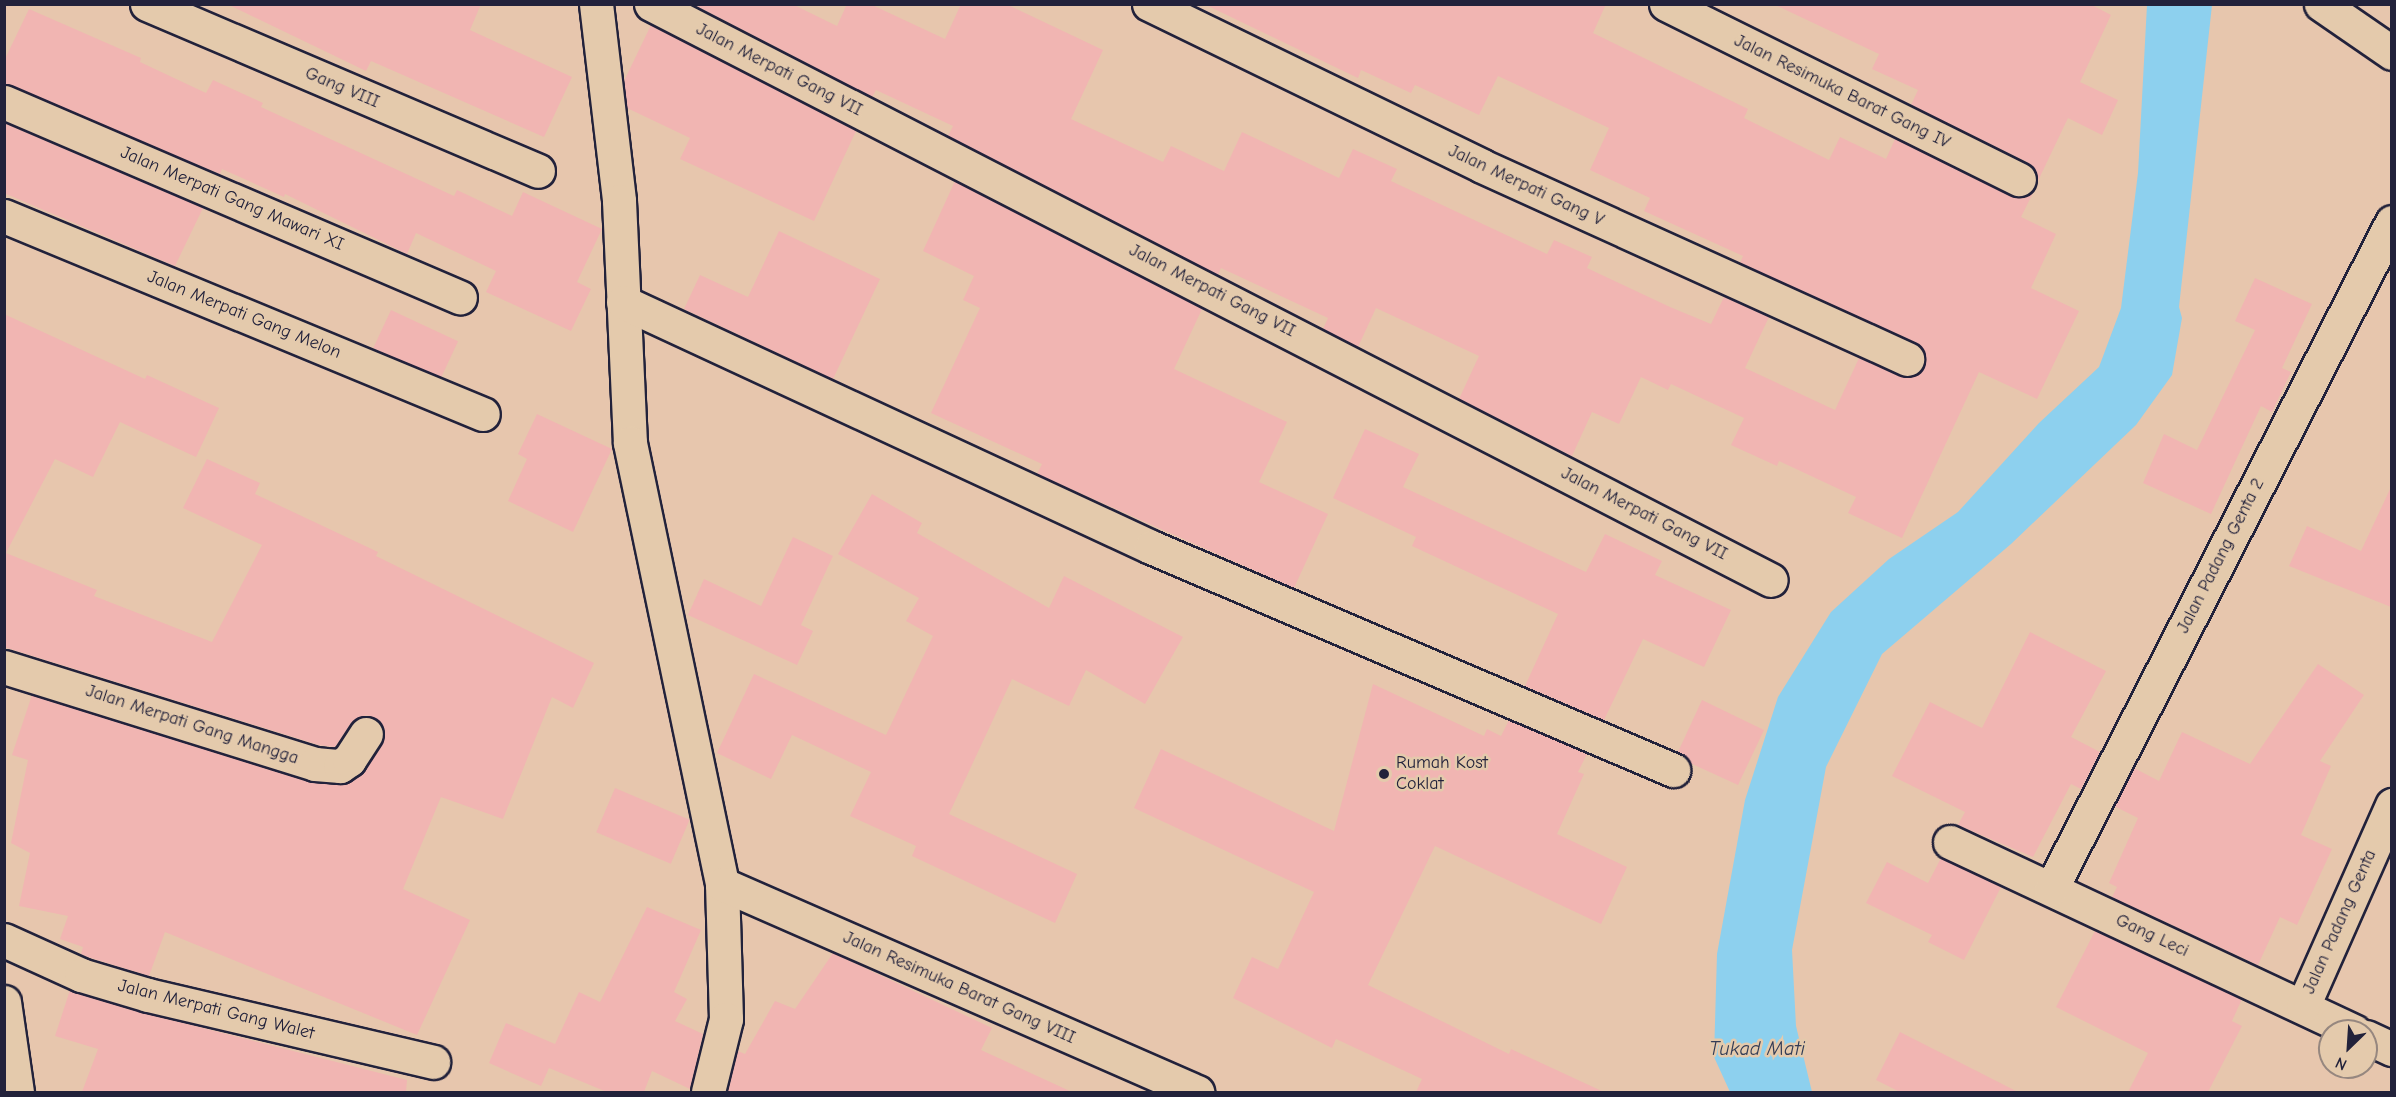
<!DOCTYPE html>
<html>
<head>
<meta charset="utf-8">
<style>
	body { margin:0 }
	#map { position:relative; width:2396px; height:1097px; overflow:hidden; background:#e7c6ad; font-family:"Comic Neue",sans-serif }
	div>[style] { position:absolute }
	.water>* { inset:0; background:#8dd0ee }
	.building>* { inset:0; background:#f1b5b2; transform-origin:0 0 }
	.roads { filter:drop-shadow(2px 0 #22223b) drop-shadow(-2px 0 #22223b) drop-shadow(0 2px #22223b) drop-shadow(0 -2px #22223b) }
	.minor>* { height:33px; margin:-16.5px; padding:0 16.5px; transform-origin:16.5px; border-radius:16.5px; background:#e4caac }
	.tertiary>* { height:33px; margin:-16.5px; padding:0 16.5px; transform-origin:16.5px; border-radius:16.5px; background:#e4caac }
	.dots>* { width:16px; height:16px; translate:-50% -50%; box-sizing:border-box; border:3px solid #e4caac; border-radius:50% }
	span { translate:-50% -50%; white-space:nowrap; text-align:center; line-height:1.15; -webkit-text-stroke:5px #e4caac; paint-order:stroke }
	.street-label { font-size:18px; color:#22223b }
	.poi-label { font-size:18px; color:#22223b }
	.left { translate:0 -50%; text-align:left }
	.water-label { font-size:20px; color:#323c56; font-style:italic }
	.frame { position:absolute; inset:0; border:6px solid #22223b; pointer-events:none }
	.north { position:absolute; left:2318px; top:1019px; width:60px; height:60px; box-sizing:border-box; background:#e4caac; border:2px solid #96877f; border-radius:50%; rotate:205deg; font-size:16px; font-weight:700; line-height:24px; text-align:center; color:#22223b }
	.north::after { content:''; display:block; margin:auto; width:21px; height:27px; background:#22223b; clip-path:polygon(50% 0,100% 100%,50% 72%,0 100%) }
</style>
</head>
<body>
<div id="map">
	<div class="water">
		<i style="clip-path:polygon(2147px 5px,2212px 5px,2179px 307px,2182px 318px,2172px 375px,2136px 425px,2011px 544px,1882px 654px,1826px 767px,1792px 950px,1796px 1026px,1812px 1092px,1730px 1092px,1714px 1057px,1717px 954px,1745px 800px,1778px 697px,1831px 612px,1889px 559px,1958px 512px,2039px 423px,2099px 367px,2121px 308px,2138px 173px)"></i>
	</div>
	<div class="building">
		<i style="clip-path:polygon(227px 4px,481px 4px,470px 30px,572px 77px,544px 137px,371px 61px,366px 71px)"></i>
		<i style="clip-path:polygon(693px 4px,792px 4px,837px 26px,847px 4px,870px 4px,945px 39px,961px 4px,1006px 4px,1103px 50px,1071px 119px,1163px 162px,1171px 146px,1224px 171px,1242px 132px,1339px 178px,1353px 149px,1397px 169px,1391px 181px,1547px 254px,1554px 240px,1592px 257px,1587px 268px,1670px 307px,1711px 324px,1724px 297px,1769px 317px,1745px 368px,1835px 410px,1859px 358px,1900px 376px,1918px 374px,1926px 357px,1915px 342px,1740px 263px,1743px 256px,1644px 211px,1650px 198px,1590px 170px,1609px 128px,1498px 76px,1479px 115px,1415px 85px,1411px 93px,1361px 70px,1358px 78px,1204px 4px,1606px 4px,1593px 33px,1748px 109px,1744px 118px,1829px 160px,1840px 137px,1886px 159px,1895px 139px,2011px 196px,2021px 198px,2035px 189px,2021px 217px,2056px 234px,2031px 288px,2079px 311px,2037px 399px,1979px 372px,1902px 538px,1848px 513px,1856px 497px,1779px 461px,1777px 466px,1731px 445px,1744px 418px,1671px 384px,1668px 390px,1641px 377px,1619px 424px,1592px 412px,1572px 456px,1459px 399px,1479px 356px,1376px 308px,1358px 347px,1323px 329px,1328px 318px,1221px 268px,1218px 275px,948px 136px,953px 126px,876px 90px,872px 97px)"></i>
		<i style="clip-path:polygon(1773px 4px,2090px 4px,2111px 15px,2080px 82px,2118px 100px,2102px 135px,2068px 118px,2036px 185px,2035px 169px,2027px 162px,1911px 105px,1918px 90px,1872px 69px,1879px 54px)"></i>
		<i style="clip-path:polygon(29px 9px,141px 58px,140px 62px,206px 93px,213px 80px,263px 103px,261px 107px,454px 196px,457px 190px,512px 216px,523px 192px,602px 229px,577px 282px,591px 289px,571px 331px,486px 292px,496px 271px,416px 233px,407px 254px,285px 194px,284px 197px,222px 169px,220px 174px,4px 84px,4px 61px)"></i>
		<i style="clip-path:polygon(651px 25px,856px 131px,814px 221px,680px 159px,690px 138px,627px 108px,624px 81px)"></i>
		<i style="clip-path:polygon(4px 123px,203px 208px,175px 266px,4px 193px)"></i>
		<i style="clip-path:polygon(955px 181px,1202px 309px,1174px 369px,1287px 422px,1259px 482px,1328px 514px,1294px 588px,1037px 474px,1042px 464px,931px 413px,980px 308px,963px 300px,974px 276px,923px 251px)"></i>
		<i style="clip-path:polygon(779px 231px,880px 279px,833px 379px,684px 309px,700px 275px,748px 297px)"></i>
		<i style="clip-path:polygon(2255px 278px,2312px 304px,2282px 368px,2291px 372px,2272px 412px,2261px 406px,2211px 514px,2143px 483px,2164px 434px,2197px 450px,2255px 330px,2235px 321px)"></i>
		<i style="left:391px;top:310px;width:74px;height:42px;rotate:25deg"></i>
		<i style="clip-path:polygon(4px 314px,145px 379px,147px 375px,219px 408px,196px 457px,120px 422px,93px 477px,55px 459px,6px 553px,97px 590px,94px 596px,212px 642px,262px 545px,183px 508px,207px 459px,260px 483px,255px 494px,378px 552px,376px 556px,594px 663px,573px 708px,552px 697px,503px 819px,441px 797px,403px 889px,470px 920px,417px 1035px,165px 932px,149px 976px,88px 957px,81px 954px,83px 947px,60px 939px,68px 916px,19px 906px,30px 853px,11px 843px,28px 760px,12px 755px,32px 695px,314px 783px,339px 785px,359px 776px,385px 734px,377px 719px,366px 715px,351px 723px,335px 747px,319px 745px,4px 647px)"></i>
		<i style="clip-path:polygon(537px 414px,612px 449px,573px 532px,508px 501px,527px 459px,518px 454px)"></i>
		<i style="clip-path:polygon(1365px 429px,1419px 454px,1403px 487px,1586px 572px,1605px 534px,1662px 561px,1655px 575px,1731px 610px,1704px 667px,1643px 639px,1604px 720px,1525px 686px,1558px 614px,1412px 546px,1416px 537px,1333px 498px)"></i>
		<i style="clip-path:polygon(2391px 487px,2391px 607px,2289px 566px,2307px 526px,2361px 551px)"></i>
		<i style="clip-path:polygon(872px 494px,922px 523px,917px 533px,1049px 608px,1064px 576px,1183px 637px,1145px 704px,1086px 670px,1069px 706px,1012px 679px,949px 814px,1077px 874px,1055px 923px,912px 856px,916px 846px,850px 816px,871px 772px,792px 735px,771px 779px,717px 753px,754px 674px,886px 735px,933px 636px,906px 621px,919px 598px,838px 554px)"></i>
		<i style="clip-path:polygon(793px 537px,833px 556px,801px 625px,813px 631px,797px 665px,688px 615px,704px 579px,761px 606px)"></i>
		<i style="clip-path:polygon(2030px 632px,2106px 671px,2071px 737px,2100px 752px,2081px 789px,2071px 784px,2033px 857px,1958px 825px,1965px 812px,1892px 776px,1930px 702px,1982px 728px)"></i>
		<i style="clip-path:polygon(2318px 664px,2364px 695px,2320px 761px,2331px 766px,2301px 835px,2332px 849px,2297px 925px,2280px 917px,2258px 965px,2112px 897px,2117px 887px,2109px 883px,2138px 818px,2114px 806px,2134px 768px,2159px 781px,2182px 732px,2250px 764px)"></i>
		<i style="clip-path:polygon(1373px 684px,1484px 736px,1487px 729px,1501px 736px,1509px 720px,1587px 754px,1578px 772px,1584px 774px,1557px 834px,1627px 867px,1601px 924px,1435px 846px,1368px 985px,1509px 1054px,1511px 1049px,1604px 1092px,1416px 1092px,1422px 1079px,1336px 1039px,1332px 1048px,1233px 998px,1252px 957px,1278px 969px,1314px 892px,1134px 808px,1161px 749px,1334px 831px)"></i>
		<i style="clip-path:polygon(1702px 700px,1764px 730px,1738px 785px,1690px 763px,1678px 752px)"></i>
		<i style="left:615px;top:788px;width:81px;height:48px;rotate:23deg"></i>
		<i style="clip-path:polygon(1941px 858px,2001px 887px,1964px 960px,1928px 942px,1932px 935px,1866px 903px,1887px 862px,1928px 883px)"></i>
		<i style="clip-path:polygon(647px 907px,701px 930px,674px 992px,687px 999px,675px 1021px,703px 1034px,690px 1089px,652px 1071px,644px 1092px,607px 1092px,549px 1068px,541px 1086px,489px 1063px,506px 1023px,555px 1044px,579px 992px,600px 1002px)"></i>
		<i style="clip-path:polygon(2095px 931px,2242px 999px,2232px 1021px,2242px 1026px,2208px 1092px,2128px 1092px,2148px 1053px,2056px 1007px)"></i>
		<i style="clip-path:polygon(833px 953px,992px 1028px,981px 1050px,1072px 1092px,727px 1092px,738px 1051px,745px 1054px,775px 1001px,795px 1009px)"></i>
		<i style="clip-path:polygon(70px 990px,144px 1013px,407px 1080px,406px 1092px,82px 1092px,98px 1049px,55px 1036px)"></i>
		<i style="clip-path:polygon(1900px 1032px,2018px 1092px,1900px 1092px,1876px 1080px)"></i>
	</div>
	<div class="roads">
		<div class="minor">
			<i style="left:147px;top:4px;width:425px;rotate:23.1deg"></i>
			<i style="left:596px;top:4px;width:198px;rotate:83.3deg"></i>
			<i style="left:619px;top:201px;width:242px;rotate:87.4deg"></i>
			<i style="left:630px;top:443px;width:450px;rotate:78.2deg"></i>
			<i style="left:722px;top:884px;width:135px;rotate:88.3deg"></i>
			<i style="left:726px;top:1019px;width:75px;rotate:103.9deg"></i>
			<i style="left:651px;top:4px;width:1259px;rotate:27.22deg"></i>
			<i style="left:1149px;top:4px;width:370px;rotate:25.9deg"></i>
			<i style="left:1482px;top:166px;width:467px;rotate:24.4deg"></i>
			<i style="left:1666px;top:4px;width:394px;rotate:26.4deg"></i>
			<i style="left:2321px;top:4px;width:86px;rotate:34.6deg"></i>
			<i style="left:4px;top:102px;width:496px;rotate:23.2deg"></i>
			<i style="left:4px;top:216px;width:518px;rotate:22.46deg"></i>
			<i style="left:623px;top:302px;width:582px;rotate:24.89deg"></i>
			<i style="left:1151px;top:547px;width:568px;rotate:23.13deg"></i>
			<i style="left:4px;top:667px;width:326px;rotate:17.3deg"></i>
			<i style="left:315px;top:764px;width:25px;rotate:5deg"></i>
			<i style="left:340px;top:766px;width:11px;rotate:-34deg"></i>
			<i style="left:349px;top:760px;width:31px;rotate:-57deg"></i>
			<i style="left:1950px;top:842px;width:446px;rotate:25.1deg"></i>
			<i style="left:722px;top:884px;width:519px;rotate:23.65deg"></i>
			<i style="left:2051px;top:889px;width:749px;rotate:-62.92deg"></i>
			<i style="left:4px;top:940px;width:85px;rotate:24.4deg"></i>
			<i style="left:81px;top:975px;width:70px;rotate:16.6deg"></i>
			<i style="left:148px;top:995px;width:293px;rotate:13.2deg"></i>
			<i style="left:2303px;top:1006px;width:220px;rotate:-66.1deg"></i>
			<i style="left:2366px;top:1037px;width:29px;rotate:25deg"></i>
		</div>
		<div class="tertiary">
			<i style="left:4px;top:1002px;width:91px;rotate:81.8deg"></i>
		</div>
	</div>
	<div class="dots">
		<i style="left:1384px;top:774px;background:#22223b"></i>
	</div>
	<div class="street-label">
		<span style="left:779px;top:70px;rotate:27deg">Jalan Merpati Gang VII</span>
		<span style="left:342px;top:88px;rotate:23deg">Gang VIII</span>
		<span style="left:1842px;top:92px;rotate:26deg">Jalan Resimuka Barat Gang IV</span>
		<span style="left:1526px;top:186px;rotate:25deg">Jalan Merpati Gang V</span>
		<span style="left:232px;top:199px;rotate:23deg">Jalan Merpati Gang Mawari XI</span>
		<span style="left:1212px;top:291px;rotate:27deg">Jalan Merpati Gang VII</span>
		<span style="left:244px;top:315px;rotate:22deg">Jalan Merpati Gang Melon</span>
		<span style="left:1644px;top:514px;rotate:27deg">Jalan Merpati Gang VII</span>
		<span style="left:2221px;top:556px;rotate:-63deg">Jalan Padang Genta 2</span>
		<span style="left:192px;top:725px;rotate:18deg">Jalan Merpati Gang Mangga</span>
		<span style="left:2340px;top:922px;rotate:-66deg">Jalan Padang Genta</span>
		<span style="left:2152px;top:936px;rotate:25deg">Gang Leci</span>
		<span style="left:959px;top:988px;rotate:24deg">Jalan Resimuka Barat Gang VIII</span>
		<span style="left:216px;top:1010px;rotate:14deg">Jalan Merpati Gang Walet</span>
	</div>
	<div class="poi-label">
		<span class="left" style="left:1396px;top:774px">Rumah Kost<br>Coklat</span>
	</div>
	<div class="water-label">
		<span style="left:1757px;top:1048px">Tukad Mati</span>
	</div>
	<div class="frame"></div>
	<div class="north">N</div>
</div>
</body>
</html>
